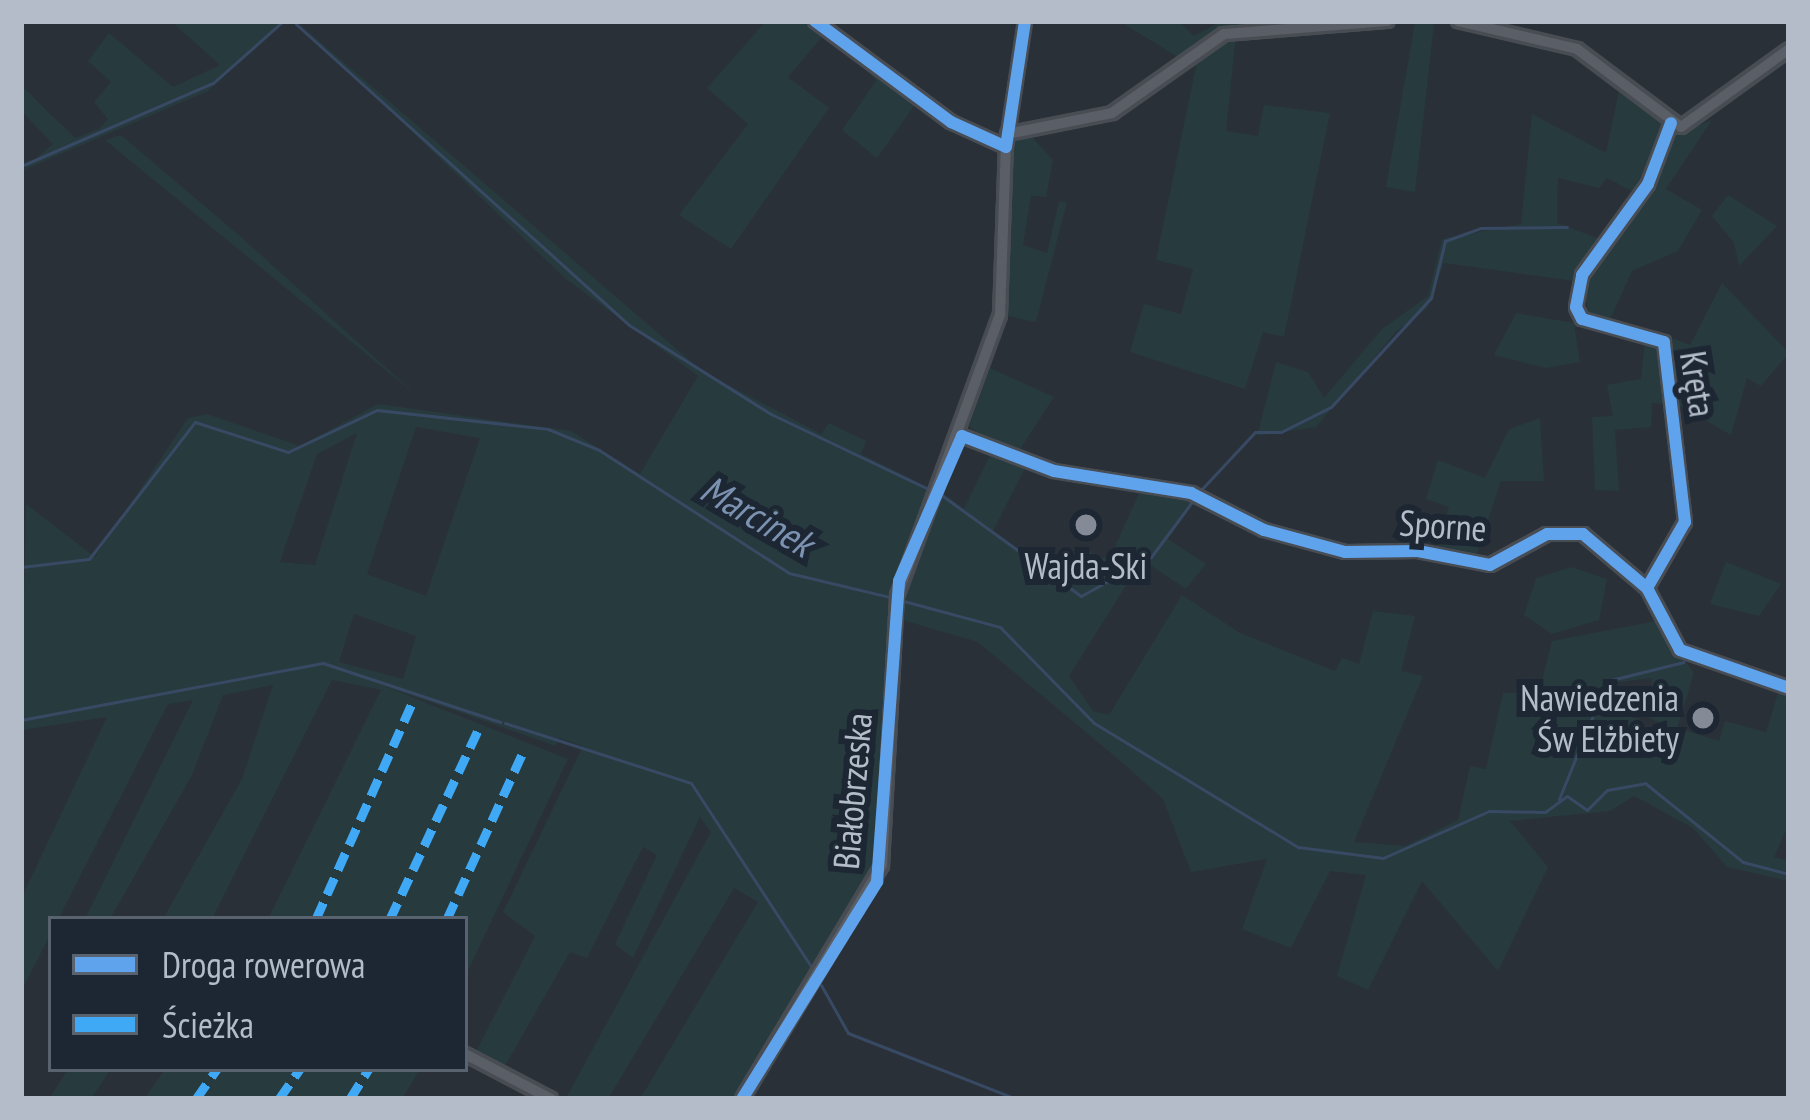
<!DOCTYPE html>
<html>
<head>
<meta charset="utf-8">
<style>
	body { margin:0 }
	#map { position:relative; width:1810px; height:1120px; overflow:hidden; background:#2a3038; font-family:"PT Sans Narrow",sans-serif }
	div>[style] { position:absolute }
	.green>* { inset:0; background:#273a3e }
	.stream>* { height:3px; margin:-1.5px; padding:0 1.5px; transform-origin:1.5px; border-radius:1.5px; background:#384963 }
	.building>* { inset:0; background:#444950 }
	.round { border-radius:50% }
	.roads { filter:drop-shadow(3px 0 #484c53) drop-shadow(-3px 0 #484c53) drop-shadow(0 3px #484c53) drop-shadow(0 -3px #484c53) }
	.minor>* { height:10px; margin:-5px; padding:0 5px; transform-origin:5px; border-radius:5px; background:#5a5e66 }
	.quiet>* { height:9px; margin-top:-4.5px; transform-origin:0; background:repeating-linear-gradient(90deg,#3fa9f5 0 18px,transparent 0 27px) }
	.cycleway>* { height:12px; margin:-6px; padding:0 6px; transform-origin:6px; border-radius:6px; background:#60a3ed }
	.dots>* { width:33px; height:33px; translate:-50% -50%; box-sizing:border-box; border:6px solid #1d2633; border-radius:50% }
	span { translate:-50% -50%; white-space:nowrap; text-align:center; line-height:1.15; -webkit-text-stroke:12px #1d2633; paint-order:stroke }
	.street-label { font-size:36px; color:#b4bcc9 }
	.poi-label { font-size:36px; color:#b4bcc9 }
	.right { translate:-100% -50%; text-align:right }
	.water-label { font-size:39px; color:#7c92b1; font-style:italic }
	.frame { position:absolute; inset:0; border:24px solid #b4bcc9; pointer-events:none }
	.legend { position:absolute; left:48px; top:916px; width:420px; height:156px; box-sizing:border-box; background:#1d2633; border:3px solid #59626f; margin:0; padding:15px 21px; list-style:none; font-size:36px; color:#b4bcc9 }
	.legend li { display:flex; align-items:center; gap:24px; height:60px }
	.legend b { width:60px; border:3px solid #59626f }
</style>
</head>
<body>
<div id="map">
	<div class="green">
		<i style="clip-path:polygon(171px 21px,286px 21px,208px 91px,21px 171px,53px 144px,21px 111px,21px 85px,75px 138px,99px 129px,108px 119px,94px 102px,111px 82px,88px 61px,109px 33px,173px 87px,220px 65px)"></i>
		<i style="clip-path:polygon(evenodd,296px 21px,702px 371px,821px 434px,829px 423px,866px 441px,861px 454px,932px 489px,893px 588px,874px 880px,737px 1099px,640px 1099px,758px 902px,734px 888px,608px 1099px,566px 1098px,711px 832px,700px 817px,633px 958px,615px 944px,657px 855px,643px 847px,587px 958px,570px 952px,505px 1066px,476px 1052px,535px 936px,503px 912px,583px 746px,559px 738px,556px 746px,384px 686px,568px 759px,465px 977px,465px 919px,268px 919px,381px 690px,332px 680px,212px 919px,163px 919px,242px 779px,273px 685px,223px 695px,192px 775px,110px 919px,85px 919px,193px 700px,168px 704px,21px 992px,21px 899px,107px 717px,21px 730px,26px 504px,95px 557px,188px 418px,207px 414px,300px 446px,378px 404px,571px 431px,640px 474px,698px 376px,566px 279px,296px 21px,416px 427px,480px 438px,426px 596px,367px 574px,416px 427px,296px 21px,357px 433px,315px 565px,280px 562px,317px 454px,357px 433px,296px 21px,354px 614px,416px 636px,403px 679px,339px 662px,354px 614px)"></i>
		<i style="clip-path:polygon(766px 21px,803px 21px,821px 38px,788px 77px,829px 108px,731px 249px,679px 215px,748px 124px,707px 88px)"></i>
		<i style="clip-path:polygon(1119px 21px,1178px 21px,1194px 36px,1222px 21px,1275px 21px,1222px 30px,1178px 57px)"></i>
		<i style="clip-path:polygon(1415px 23px,1434px 24px,1415px 192px,1386px 187px)"></i>
		<i style="clip-path:polygon(1236px 35px,1226px 131px,1258px 136px,1264px 105px,1330px 113px,1284px 337px,1263px 332px,1245px 389px,1130px 352px,1144px 304px,1181px 314px,1193px 269px,1156px 260px,1199px 52px)"></i>
		<i style="clip-path:polygon(862px 63px,916px 103px,877px 158px,842px 130px,876px 81px)"></i>
		<i style="clip-path:polygon(1621px 81px,1666px 125px,1637px 194px,1607px 178px,1599px 188px,1558px 178px,1557px 223px,1603px 240px,1574px 281px,1444px 263px,1427px 308px,1395px 333px,1316px 427px,1257px 436px,1276px 362px,1308px 372px,1324px 398px,1382px 329px,1428px 296px,1442px 239px,1521px 224px,1532px 114px,1606px 153px)"></i>
		<i style="clip-path:polygon(1712px 120px,1666px 189px,1702px 210px,1678px 251px,1632px 271px,1609px 322px,1588px 317px,1584px 277px,1634px 213px,1667px 138px)"></i>
		<i style="clip-path:polygon(121px 135px,241px 237px,421px 399px,105px 140px)"></i>
		<i style="clip-path:polygon(1030px 135px,1053px 160px,1046px 197px,1031px 196px,1023px 245px,1047px 253px,1059px 201px,1067px 202px,1036px 322px,1004px 315px,1013px 142px)"></i>
		<i style="clip-path:polygon(1728px 195px,1777px 226px,1739px 266px,1734px 243px,1712px 216px)"></i>
		<i style="clip-path:polygon(1722px 283px,1789px 353px,1761px 386px,1747px 378px,1731px 435px,1680px 406px,1667px 336px,1690px 345px)"></i>
		<i style="clip-path:polygon(1516px 313px,1574px 323px,1580px 362px,1546px 368px,1494px 355px)"></i>
		<i style="clip-path:polygon(1645px 339px,1661px 345px,1673px 405px,1652px 403px,1651px 427px,1615px 430px,1619px 491px,1595px 490px,1592px 417px,1613px 416px,1607px 385px,1641px 379px)"></i>
		<i style="clip-path:polygon(990px 368px,1054px 397px,1017px 454px,969px 427px)"></i>
		<i style="clip-path:polygon(1540px 418px,1544px 481px,1501px 481px,1476px 557px,1435px 549px,1449px 507px,1426px 499px,1438px 460px,1485px 478px,1509px 429px)"></i>
		<i style="clip-path:polygon(evenodd,992px 451px,1026px 466px,993px 531px,1039px 563px,1045px 555px,1074px 572px,1085px 550px,1109px 560px,1141px 489px,1196px 500px,1168px 539px,1206px 564px,1186px 589px,1147px 563px,1137px 568px,1069px 676px,1093px 711px,1109px 715px,1182px 595px,1240px 633px,1335px 671px,1342px 658px,1359px 664px,1373px 611px,1415px 616px,1401px 671px,1423px 676px,1354px 842px,1405px 846px,1458px 820px,1470px 766px,1486px 769px,1503px 693px,1539px 692px,1552px 641px,1656px 621px,1694px 673px,1677px 728px,1719px 741px,1725px 721px,1766px 732px,1778px 693px,1789px 697px,1789px 823px,1774px 857px,1789px 861px,1789px 881px,1727px 867px,1693px 828px,1634px 796px,1610px 811px,1510px 821px,1548px 867px,1498px 971px,1422px 881px,1368px 990px,1337px 976px,1366px 875px,1330px 871px,1291px 948px,1242px 929px,1267px 859px,1191px 872px,1163px 799px,1124px 764px,978px 642px,899px 619px,940px 491px,964px 509px,992px 451px,1652px 678px,1648px 717px,1664px 725px,1653px 753px,1641px 748px,1638px 719px,1594px 706px,1610px 683px,1652px 678px)"></i>
		<i style="clip-path:polygon(1726px 562px,1781px 584px,1759px 616px,1710px 604px)"></i>
		<i style="clip-path:polygon(1571px 567px,1607px 579px,1599px 620px,1552px 634px,1524px 615px,1536px 578px)"></i>
		<i style="clip-path:polygon(68px 1069px,111px 1069px,91px 1099px,49px 1099px)"></i>
		<i style="clip-path:polygon(165px 1069px,420px 1069px,402px 1099px,144px 1099px)"></i>
	</div>
	<div class="stream">
		<i style="left:296px;top:24px;width:449px;rotate:42.1deg"></i>
		<i style="left:629px;top:325px;width:168px;rotate:32.1deg"></i>
		<i style="left:771px;top:414px;width:176px;rotate:25.5deg"></i>
		<i style="left:21px;top:166px;width:209px;rotate:-23.4deg"></i>
		<i style="left:213px;top:83px;width:94px;rotate:-41.5deg"></i>
		<i style="left:1200px;top:491px;width:81px;rotate:-47deg"></i>
		<i style="left:1255px;top:432px;width:26px"></i>
		<i style="left:1281px;top:432px;width:56px;rotate:-26.6deg"></i>
		<i style="left:1331px;top:407px;width:148px;rotate:-47.5deg"></i>
		<i style="left:1431px;top:298px;width:59px;rotate:-76.2deg"></i>
		<i style="left:1445px;top:241px;width:37px;rotate:-20deg"></i>
		<i style="left:1480px;top:228px;width:87px;rotate:-0.7deg"></i>
		<i style="left:940px;top:494px;width:174px;rotate:35.9deg"></i>
		<i style="left:1081px;top:596px;width:80px;rotate:-29.1deg"></i>
		<i style="left:1151px;top:557px;width:72px;rotate:-53.4deg"></i>
		<i style="left:21px;top:567px;width:68px;rotate:-6.7deg"></i>
		<i style="left:89px;top:559px;width:173px;rotate:-52.3deg"></i>
		<i style="left:195px;top:422px;width:98px;rotate:17.9deg"></i>
		<i style="left:288px;top:452px;width:98px;rotate:-25.3deg"></i>
		<i style="left:377px;top:410px;width:172px;rotate:6.3deg"></i>
		<i style="left:548px;top:429px;width:55px;rotate:22.4deg"></i>
		<i style="left:599px;top:450px;width:226px;rotate:32.9deg"></i>
		<i style="left:789px;top:573px;width:104px;rotate:13.4deg"></i>
		<i style="left:900px;top:600px;width:104px;rotate:15.1deg"></i>
		<i style="left:1000px;top:627px;width:134px;rotate:45.6deg"></i>
		<i style="left:1094px;top:723px;width:239px;rotate:31.3deg"></i>
		<i style="left:1298px;top:847px;width:86px;rotate:7.4deg"></i>
		<i style="left:1383px;top:858px;width:116px;rotate:-23.9deg"></i>
		<i style="left:1489px;top:811px;width:56px;rotate:1deg"></i>
		<i style="left:1545px;top:812px;width:27px;rotate:-36deg"></i>
		<i style="left:1567px;top:796px;width:24px;rotate:35deg"></i>
		<i style="left:1587px;top:810px;width:28px;rotate:-45deg"></i>
		<i style="left:1607px;top:790px;width:39px;rotate:-10deg"></i>
		<i style="left:1645px;top:783px;width:126px;rotate:38.9deg"></i>
		<i style="left:1743px;top:862px;width:48px;rotate:14.6deg"></i>
		<i style="left:21px;top:720px;width:307px;rotate:-10.7deg"></i>
		<i style="left:323px;top:663px;width:187px;rotate:18.4deg"></i>
		<i style="left:505px;top:723px;width:195px;rotate:17.9deg"></i>
		<i style="left:691px;top:783px;width:225px;rotate:56.8deg"></i>
		<i style="left:1559px;top:799px;width:127px;rotate:-67.9deg"></i>
		<i style="left:1607px;top:681px;width:79px;rotate:-13.9deg"></i>
		<i style="left:821px;top:985px;width:55px;rotate:60.6deg"></i>
		<i style="left:848px;top:1033px;width:180px;rotate:21.4deg"></i>
	</div>
	<div class="building">
		<i class="round" style="left:1690px;top:702px;width:28px;height:28px"></i>
	</div>
	<div class="roads">
		<div class="minor">
			<i style="left:815px;top:21px;width:169px;rotate:36.6deg"></i>
			<i style="left:951px;top:122px;width:60px;rotate:24.4deg"></i>
			<i style="left:1458px;top:21px;width:122px;rotate:13.2deg"></i>
			<i style="left:1577px;top:49px;width:130px;rotate:36.9deg"></i>
			<i style="left:1681px;top:127px;width:133px;rotate:-35.8deg"></i>
			<i style="left:1007px;top:134px;width:107px;rotate:-11.3deg"></i>
			<i style="left:1112px;top:113px;width:137px;rotate:-35.2deg"></i>
			<i style="left:1224px;top:34px;width:164px;rotate:-4.6deg"></i>
			<i style="left:962px;top:436px;width:98px;rotate:20.8deg"></i>
			<i style="left:1054px;top:471px;width:139px;rotate:9.1deg"></i>
			<i style="left:1191px;top:493px;width:82px;rotate:26.9deg"></i>
			<i style="left:1264px;top:530px;width:84px;rotate:15.2deg"></i>
			<i style="left:1345px;top:552px;width:73px;rotate:-0.8deg"></i>
			<i style="left:1418px;top:551px;width:73px;rotate:11deg"></i>
			<i style="left:1490px;top:565px;width:65px;rotate:-28.5deg"></i>
			<i style="left:1547px;top:534px;width:36px"></i>
			<i style="left:1583px;top:534px;width:84px;rotate:40.2deg"></i>
			<i style="left:1647px;top:588px;width:70px;rotate:62deg"></i>
			<i style="left:1680px;top:650px;width:115px;rotate:19.2deg"></i>
			<i style="left:1647px;top:588px;width:76px;rotate:-60.1deg"></i>
			<i style="left:1685px;top:522px;width:181px;rotate:-96.7deg"></i>
			<i style="left:1664px;top:342px;width:85px;rotate:-164.3deg"></i>
			<i style="left:1582px;top:319px;width:13px;rotate:-117deg"></i>
			<i style="left:1576px;top:307px;width:33px;rotate:-79deg"></i>
			<i style="left:1582px;top:275px;width:112px;rotate:-54deg"></i>
			<i style="left:1648px;top:184px;width:65px;rotate:-69.3deg"></i>
			<i style="left:465px;top:1054px;width:97px;rotate:27.6deg"></i>
			<i style="left:742px;top:1099px;width:273px;rotate:-59.1deg"></i>
			<i style="left:882px;top:865px;width:269px;rotate:-86.8deg"></i>
			<i style="left:897px;top:596px;width:299px;rotate:-69.9deg"></i>
			<i style="left:1000px;top:315px;width:168px;rotate:-88deg"></i>
			<i style="left:1006px;top:147px;width:127px;rotate:-81.4deg"></i>
		</div>
	</div>
	<div class="quiet">
		<i style="left:316px;top:919px;width:236px;rotate:-66deg"></i>
		<i style="left:390px;top:919px;width:208px;rotate:-65deg"></i>
		<i style="left:447px;top:919px;width:186px;rotate:-65.5deg"></i>
		<i style="left:196px;top:1099px;width:37px;rotate:-55deg"></i>
		<i style="left:279px;top:1099px;width:37px;rotate:-55deg"></i>
		<i style="left:350px;top:1099px;width:36px;rotate:-58deg"></i>
	</div>
	<div class="cycleway">
		<i style="left:815px;top:21px;width:169px;rotate:36.6deg"></i>
		<i style="left:951px;top:122px;width:60px;rotate:24.4deg"></i>
		<i style="left:1006px;top:147px;width:127px;rotate:-81.4deg"></i>
		<i style="left:1647px;top:588px;width:76px;rotate:-60.1deg"></i>
		<i style="left:1685px;top:522px;width:181px;rotate:-96.7deg"></i>
		<i style="left:1664px;top:342px;width:85px;rotate:-164.3deg"></i>
		<i style="left:1582px;top:319px;width:13px;rotate:-117deg"></i>
		<i style="left:1576px;top:307px;width:33px;rotate:-79deg"></i>
		<i style="left:1582px;top:275px;width:112px;rotate:-54deg"></i>
		<i style="left:1648px;top:184px;width:65px;rotate:-69.3deg"></i>
		<i style="left:742px;top:1099px;width:256px;rotate:-58.1deg"></i>
		<i style="left:877px;top:882px;width:302px;rotate:-85.8deg"></i>
		<i style="left:899px;top:581px;width:158px;rotate:-66.5deg"></i>
		<i style="left:962px;top:436px;width:98px;rotate:20.8deg"></i>
		<i style="left:1054px;top:471px;width:139px;rotate:9.1deg"></i>
		<i style="left:1191px;top:493px;width:82px;rotate:26.9deg"></i>
		<i style="left:1264px;top:530px;width:84px;rotate:15.2deg"></i>
		<i style="left:1345px;top:552px;width:73px;rotate:-0.8deg"></i>
		<i style="left:1418px;top:551px;width:73px;rotate:11deg"></i>
		<i style="left:1490px;top:565px;width:65px;rotate:-28.5deg"></i>
		<i style="left:1547px;top:534px;width:36px"></i>
		<i style="left:1583px;top:534px;width:84px;rotate:40.2deg"></i>
		<i style="left:1647px;top:588px;width:70px;rotate:62deg"></i>
		<i style="left:1680px;top:650px;width:115px;rotate:19.2deg"></i>
	</div>
	<div class="dots">
		<i style="left:1086px;top:525px;background:#848b96"></i>
		<i style="left:1703px;top:718px;background:#848b96"></i>
	</div>
	<div class="street-label">
		<span style="left:1698px;top:384px;rotate:81deg">Kręta</span>
		<span style="left:1443px;top:525px;rotate:4deg">Sporne</span>
		<span style="left:852px;top:791px;rotate:-85deg">Białobrzeska</span>
	</div>
	<div class="poi-label">
		<span style="left:1086px;top:566px">Wajda-Ski</span>
		<span class="right" style="left:1679px;top:718px">Nawiedzenia<br>Św Elżbiety</span>
	</div>
	<div class="water-label">
		<span style="left:757px;top:516px;rotate:30deg">Marcinek</span>
	</div>
	<div class="frame"></div>
	<ul class="legend">
	<li><b style="height:15px;background:#60a3ed"></b>Droga rowerowa</li>
	<li><b style="height:15px;background:#3fa9f5"></b>Ścieżka</li>
	</ul>
</div>
</body>
</html>
